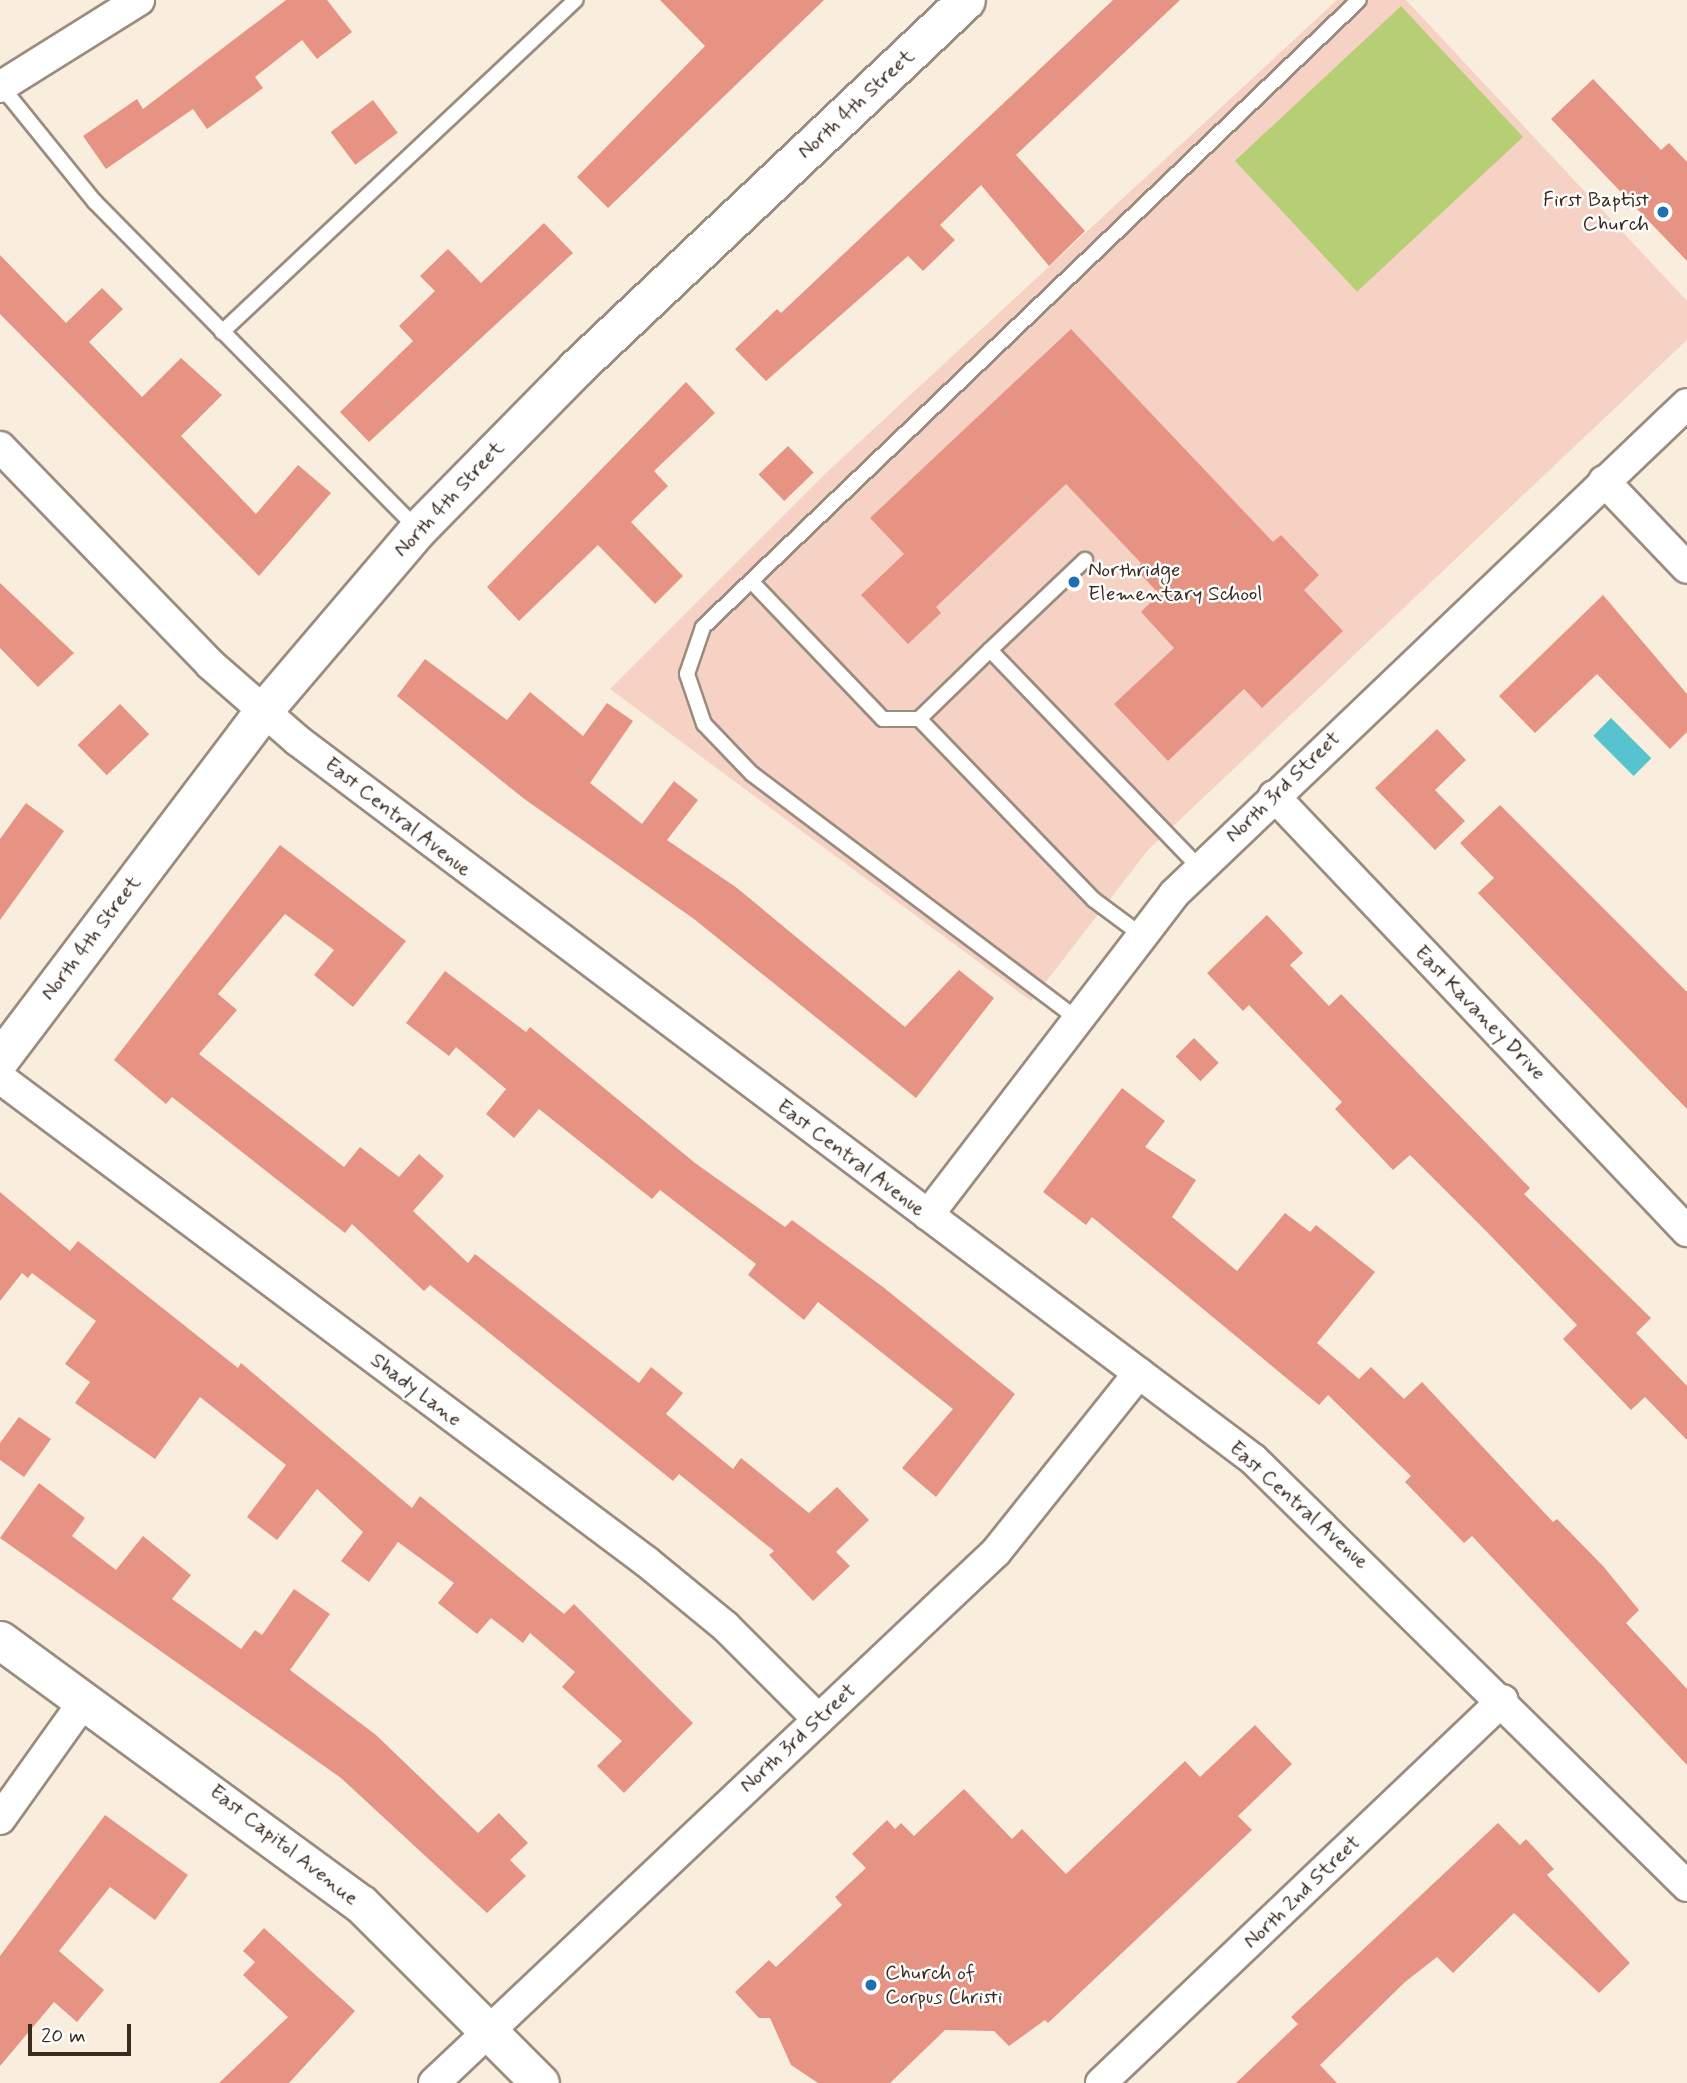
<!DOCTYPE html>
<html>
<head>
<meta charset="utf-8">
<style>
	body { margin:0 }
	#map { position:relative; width:1687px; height:2083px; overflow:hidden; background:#f9eddd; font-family:Mynerve,sans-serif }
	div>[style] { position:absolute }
	.built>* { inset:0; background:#f6d2c4 }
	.green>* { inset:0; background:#b6cf74; transform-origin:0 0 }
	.water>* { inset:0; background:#57c3cf; transform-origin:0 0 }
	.building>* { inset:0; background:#e79384; transform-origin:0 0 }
	.roads { filter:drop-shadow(2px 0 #9a8c7e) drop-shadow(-2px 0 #9a8c7e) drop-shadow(0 2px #9a8c7e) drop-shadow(0 -2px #9a8c7e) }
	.service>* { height:14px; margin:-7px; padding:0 7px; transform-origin:7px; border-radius:7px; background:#fff }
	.minor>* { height:30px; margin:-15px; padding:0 15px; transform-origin:15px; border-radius:15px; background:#fff }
	.tertiary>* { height:37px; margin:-18.5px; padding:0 18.5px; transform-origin:18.5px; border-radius:18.5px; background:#fff }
	.dots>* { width:19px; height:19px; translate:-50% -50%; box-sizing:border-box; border:4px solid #fff; border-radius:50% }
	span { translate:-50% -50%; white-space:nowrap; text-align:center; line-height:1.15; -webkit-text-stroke:5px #fff; paint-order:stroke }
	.street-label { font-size:21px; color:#3b2a1e }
	.poi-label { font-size:21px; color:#3b2a1e }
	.right { translate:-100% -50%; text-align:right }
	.left { translate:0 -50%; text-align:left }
	.scale { position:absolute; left:28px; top:2024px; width:103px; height:32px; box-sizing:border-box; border:4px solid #3b2a1e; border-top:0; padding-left:9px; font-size:21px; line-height:24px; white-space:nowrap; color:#3b2a1e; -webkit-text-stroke:5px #fff; paint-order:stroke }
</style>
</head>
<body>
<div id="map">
	<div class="built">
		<i style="clip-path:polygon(1337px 0,1406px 0,1687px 301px,1687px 340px,1148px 850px,1031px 1001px,610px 689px,825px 474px)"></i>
	</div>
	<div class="green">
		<i style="left:1401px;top:6px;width:179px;height:227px;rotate:47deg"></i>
	</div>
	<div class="water">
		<i style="left:1611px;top:718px;width:57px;height:25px;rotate:45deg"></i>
	</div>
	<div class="building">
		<i style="clip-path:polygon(286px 0,327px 0,352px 32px,317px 59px,302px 40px,255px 77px,263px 88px,207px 129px,193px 109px,106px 169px,83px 136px,137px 99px,143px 109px)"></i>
		<i style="clip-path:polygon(660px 0,824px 0,608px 208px,577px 177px,705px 46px)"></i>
		<i style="clip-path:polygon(1113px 0,1180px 0,1016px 155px,1085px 231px,1049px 266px,981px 185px,940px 225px,955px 240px,923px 271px,908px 256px,766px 381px,735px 349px,777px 309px,781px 313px)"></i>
		<i style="clip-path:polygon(1593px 79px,1661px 150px,1669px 143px,1687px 162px,1687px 261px,1551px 119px)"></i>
		<i style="left:373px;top:100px;width:41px;height:53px;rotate:53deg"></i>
		<i style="clip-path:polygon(544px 223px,573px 253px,369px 442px,340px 412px,413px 341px,399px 326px,435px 291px,420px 276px,448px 249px,481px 283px)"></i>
		<i style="clip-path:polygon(0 255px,66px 323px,102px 288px,123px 309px,89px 342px,142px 397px,181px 358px,222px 395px,181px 436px,256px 514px,298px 465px,331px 493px,259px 576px,0 314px)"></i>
		<i style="clip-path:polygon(1071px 329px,1273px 542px,1281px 535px,1319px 575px,1304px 590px,1343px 631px,1262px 708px,1244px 689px,1168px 761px,1114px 704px,1174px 648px,1141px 612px,1159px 594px,1136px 569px,1141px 563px,1066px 484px,936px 607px,941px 613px,908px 644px,861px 595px,904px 554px,870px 518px)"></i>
		<i style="clip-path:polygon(686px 382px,715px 413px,654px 471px,668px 486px,631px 522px,683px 576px,655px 604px,598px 545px,519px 621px,487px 587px)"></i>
		<i style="left:788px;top:446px;width:37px;height:41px;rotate:46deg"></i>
		<i style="clip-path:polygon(0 583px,74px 653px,38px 687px,0 648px)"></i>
		<i style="clip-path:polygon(1603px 595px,1687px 694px,1687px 732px,1670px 749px,1597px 674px,1535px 733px,1499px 696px)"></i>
		<i style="clip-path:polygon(425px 659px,507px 720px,530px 692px,583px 736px,607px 703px,633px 721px,590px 783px,642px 824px,674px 781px,698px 800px,667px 840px,737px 888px,905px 1027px,959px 970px,994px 998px,916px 1098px,694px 919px,523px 798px,397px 696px)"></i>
		<i style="left:120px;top:704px;width:42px;height:59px;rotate:46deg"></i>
		<i style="clip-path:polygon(1437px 729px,1466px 760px,1435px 790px,1465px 821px,1435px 850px,1375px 788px)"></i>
		<i style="clip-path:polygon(26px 803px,64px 831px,0 920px,0 839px)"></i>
		<i style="clip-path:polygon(1500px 805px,1687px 992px,1687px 1109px,1478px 893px,1494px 878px,1460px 843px)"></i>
		<i style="clip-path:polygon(280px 845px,406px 941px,353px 1007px,314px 975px,334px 950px,285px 914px,218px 994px,237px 1010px,199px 1054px,344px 1167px,360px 1147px,399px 1177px,419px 1154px,444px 1176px,413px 1211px,468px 1263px,475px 1254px,639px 1383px,651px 1367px,683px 1393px,666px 1414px,733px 1469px,741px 1458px,809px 1513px,837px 1487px,869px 1520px,836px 1552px,850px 1566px,813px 1601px,769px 1555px,774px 1551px,679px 1474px,673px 1481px,430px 1285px,424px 1291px,352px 1224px,345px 1233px,172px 1097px,166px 1104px,114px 1060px)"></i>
		<i style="clip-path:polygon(1267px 915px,1303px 953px,1290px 965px,1329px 1006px,1341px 994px,1530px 1188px,1524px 1194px,1651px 1318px,1636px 1333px,1687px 1386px,1687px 1440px,1645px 1397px,1631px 1410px,1563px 1339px,1577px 1325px,1486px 1231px,1410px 1155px,1393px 1170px,1335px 1109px,1342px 1102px,1249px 1005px,1243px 1011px,1207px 973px)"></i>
		<i style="clip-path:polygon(445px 971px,526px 1032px,530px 1027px,695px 1163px,785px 1227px,792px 1220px,883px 1287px,1015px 1394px,936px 1497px,902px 1468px,953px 1409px,818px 1302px,804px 1320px,748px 1275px,756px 1264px,660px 1190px,652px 1199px,539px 1109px,514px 1138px,486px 1114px,506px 1089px,456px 1047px,449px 1056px,406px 1023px)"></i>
		<i style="left:1194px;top:1038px;width:35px;height:26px;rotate:45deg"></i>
		<i style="clip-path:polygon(1122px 1088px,1165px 1121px,1145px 1147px,1196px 1180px,1172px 1217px,1237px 1271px,1285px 1213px,1310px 1232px,1316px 1225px,1375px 1272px,1317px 1343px,1359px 1379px,1371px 1367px,1404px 1399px,1422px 1382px,1553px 1522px,1557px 1519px,1603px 1566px,1639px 1610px,1626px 1623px,1687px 1689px,1687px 1765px,1472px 1536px,1464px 1543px,1405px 1482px,1411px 1476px,1328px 1395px,1319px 1405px,1092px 1217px,1086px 1225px,1043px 1192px)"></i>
		<i style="clip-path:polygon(0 1192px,70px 1251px,78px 1241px,238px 1368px,241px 1363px,412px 1508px,420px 1496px,564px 1614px,574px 1604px,693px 1723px,624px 1793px,597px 1766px,622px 1741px,562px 1687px,575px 1672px,530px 1633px,523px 1643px,491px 1618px,477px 1634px,438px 1603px,454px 1583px,398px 1542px,369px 1582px,341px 1561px,363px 1532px,317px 1489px,277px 1540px,247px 1517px,286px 1465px,200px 1397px,155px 1459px,75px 1403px,90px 1382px,65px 1364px,96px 1321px,32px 1273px,28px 1278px,22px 1273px,0 1301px)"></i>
		<i style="clip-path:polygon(19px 1417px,51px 1439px,24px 1477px,0 1460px,0 1443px)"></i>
		<i style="clip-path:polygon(39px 1483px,85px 1518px,72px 1536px,116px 1570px,143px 1536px,191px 1575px,172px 1599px,241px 1649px,255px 1630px,262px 1635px,294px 1589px,330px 1614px,290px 1670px,376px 1735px,478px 1833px,499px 1813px,528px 1843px,510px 1860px,526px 1876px,487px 1913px,341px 1778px,0 1538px)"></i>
		<i style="clip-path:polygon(1255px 1725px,1292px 1764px,1238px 1816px,1252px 1830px,1048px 2023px,1045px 2020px,1009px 2046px,994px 2031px,945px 2030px,890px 2083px,818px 2083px,791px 2065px,770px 2018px,759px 2018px,735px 1992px,769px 1960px,776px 1967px,842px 1905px,835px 1897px,866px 1868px,852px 1854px,887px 1820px,895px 1829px,901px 1823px,914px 1836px,964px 1789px,1012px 1839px,1022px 1829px,1066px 1874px,1185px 1761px,1200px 1777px)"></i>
		<i style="clip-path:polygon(105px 1815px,188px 1875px,155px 1920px,110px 1887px,59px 1951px,104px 1990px,77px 2022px,54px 2002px,0 2066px,0 1956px)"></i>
		<i style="clip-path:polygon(1498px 1823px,1520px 1845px,1526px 1839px,1554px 1869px,1547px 1875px,1630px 1963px,1599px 1993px,1514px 1913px,1453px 1973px,1437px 1957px,1405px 1982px,1320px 2065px,1337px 2083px,1236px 2083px,1298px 2024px,1291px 2017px)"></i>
		<i style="clip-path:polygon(264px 1928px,355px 2011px,289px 2083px,219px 2083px,288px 2017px,243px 1975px,255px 1962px,243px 1951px)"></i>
	</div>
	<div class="roads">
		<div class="service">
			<i style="left:1px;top:86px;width:149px;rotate:51deg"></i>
			<i style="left:95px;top:202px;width:458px;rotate:45.4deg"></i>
			<i style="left:222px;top:332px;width:485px;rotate:-43.2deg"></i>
			<i style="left:751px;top:581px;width:191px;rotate:46.3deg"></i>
			<i style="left:883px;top:719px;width:36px"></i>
			<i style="left:990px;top:650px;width:131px;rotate:-43.5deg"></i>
			<i style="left:1140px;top:934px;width:57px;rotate:-143.5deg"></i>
			<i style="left:1094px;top:900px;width:252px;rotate:-134deg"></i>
			<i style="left:919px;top:719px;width:99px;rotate:-44.2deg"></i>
			<i style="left:990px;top:650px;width:303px;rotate:46.1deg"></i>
			<i style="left:1076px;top:1018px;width:406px;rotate:-143deg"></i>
			<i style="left:752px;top:774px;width:69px;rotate:-133.8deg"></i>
			<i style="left:704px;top:724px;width:53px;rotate:-108.8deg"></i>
			<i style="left:687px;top:674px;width:50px;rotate:-71.2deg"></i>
			<i style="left:703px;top:627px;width:907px;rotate:-43.71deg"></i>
		</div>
		<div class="minor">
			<i style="left:0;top:87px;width:164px;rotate:-32deg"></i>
			<i style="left:0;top:447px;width:302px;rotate:45.9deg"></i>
			<i style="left:210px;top:664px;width:116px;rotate:41.1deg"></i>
			<i style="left:297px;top:740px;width:1196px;rotate:36.95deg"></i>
			<i style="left:1253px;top:1459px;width:609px;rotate:44.53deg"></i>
			<i style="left:1604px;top:481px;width:120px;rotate:46.3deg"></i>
			<i style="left:1274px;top:796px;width:600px;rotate:46.49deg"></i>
			<i style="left:0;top:1078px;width:808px;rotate:36.8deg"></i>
			<i style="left:647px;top:1562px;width:101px;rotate:39.4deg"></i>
			<i style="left:725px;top:1626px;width:132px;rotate:45deg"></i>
			<i style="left:928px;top:1215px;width:404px;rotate:-52.5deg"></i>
			<i style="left:1174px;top:894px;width:709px;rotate:-43.69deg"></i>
			<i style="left:0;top:1819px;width:146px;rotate:-54.5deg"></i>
			<i style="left:434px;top:2083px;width:773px;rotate:-43.38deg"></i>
			<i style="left:996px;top:1552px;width:229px;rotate:-51.4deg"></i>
			<i style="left:1101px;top:2083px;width:555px;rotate:-43.61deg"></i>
		</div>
		<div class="tertiary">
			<i style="left:0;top:1059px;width:436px;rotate:-52.9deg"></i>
			<i style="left:263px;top:711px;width:239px;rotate:-49.6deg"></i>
			<i style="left:418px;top:529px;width:226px;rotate:-45.5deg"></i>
			<i style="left:576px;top:368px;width:536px;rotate:-43.34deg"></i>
			<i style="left:0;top:1640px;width:447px;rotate:36.2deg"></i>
			<i style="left:361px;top:1904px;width:253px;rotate:45deg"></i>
		</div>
	</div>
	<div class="dots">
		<i style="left:1663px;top:212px;background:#1f6fb2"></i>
		<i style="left:1074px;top:582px;background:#1f6fb2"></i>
		<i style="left:871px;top:1985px;background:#1f6fb2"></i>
	</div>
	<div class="street-label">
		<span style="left:856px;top:104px;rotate:-43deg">North 4th Street</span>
		<span style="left:449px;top:499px;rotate:-47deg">North 4th Street</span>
		<span style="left:1283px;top:787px;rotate:-44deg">North 3rd Street</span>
		<span style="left:398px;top:817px;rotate:38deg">East Central Avenue</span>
		<span style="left:91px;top:938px;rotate:-53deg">North 4th Street</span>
		<span style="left:1480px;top:1013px;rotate:46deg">East Kavaney Drive</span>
		<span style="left:851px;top:1158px;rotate:37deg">East Central Avenue</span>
		<span style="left:416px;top:1390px;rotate:37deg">Shady Lane</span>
		<span style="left:1299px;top:1505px;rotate:42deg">East Central Avenue</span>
		<span style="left:798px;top:1738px;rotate:-43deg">North 3rd Street</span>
		<span style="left:284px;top:1845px;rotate:38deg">East Capitol Avenue</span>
		<span style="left:1302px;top:1892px;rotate:-44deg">North 2nd Street</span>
	</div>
	<div class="poi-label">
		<span class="right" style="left:1649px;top:212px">First Baptist<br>Church</span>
		<span class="left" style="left:1088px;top:582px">Northridge<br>Elementary School</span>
		<span class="left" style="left:885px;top:1985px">Church of<br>Corpus Christi</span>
	</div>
	<div class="scale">20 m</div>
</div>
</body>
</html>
